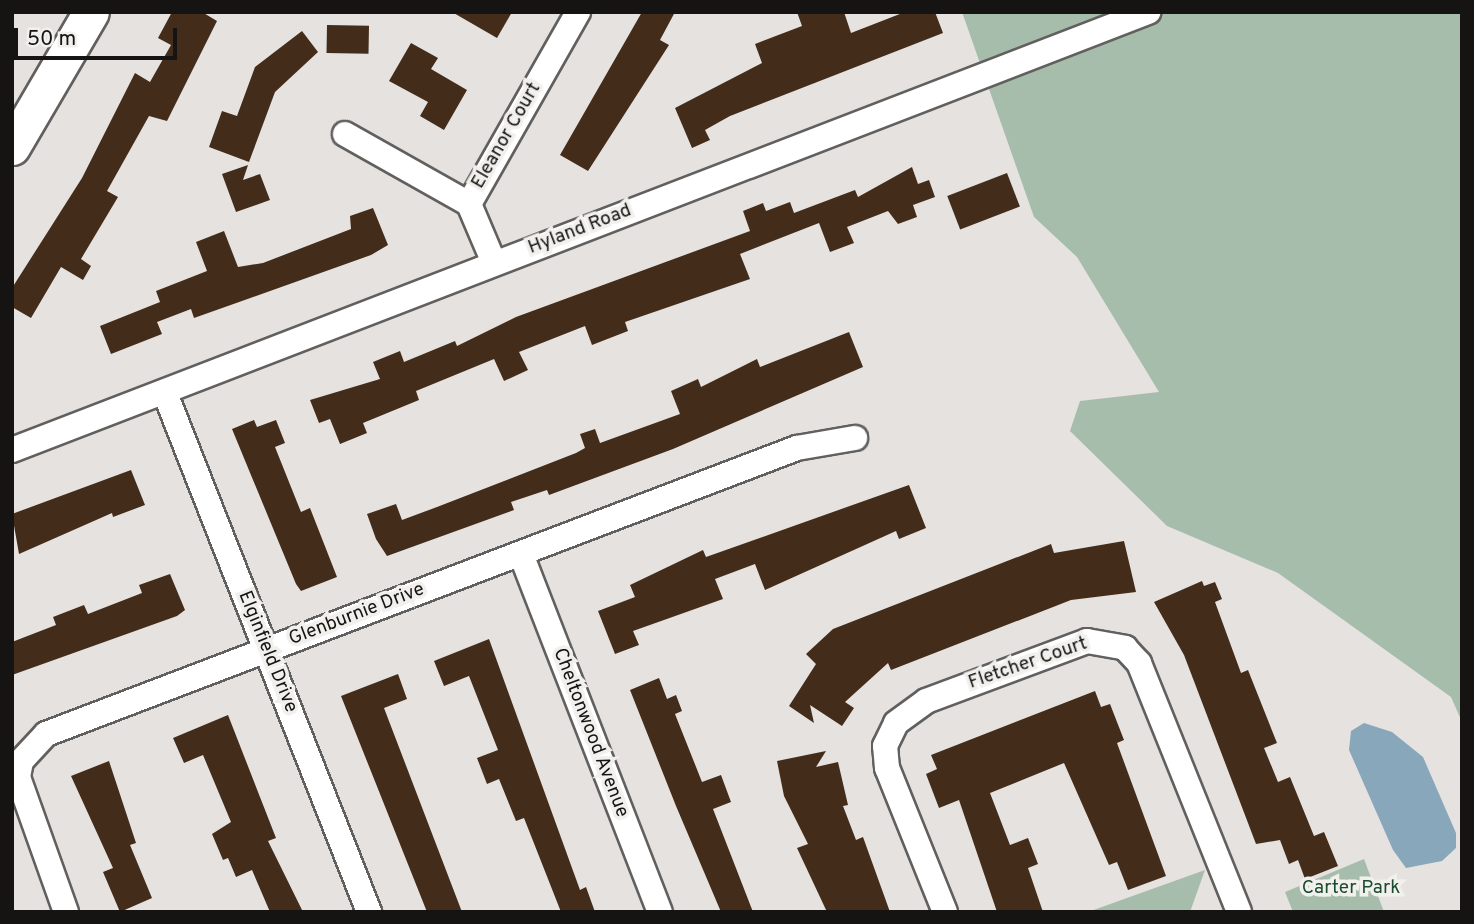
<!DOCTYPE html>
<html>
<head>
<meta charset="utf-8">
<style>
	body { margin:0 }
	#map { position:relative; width:1474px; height:924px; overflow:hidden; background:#e5e2e0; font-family:Overpass,sans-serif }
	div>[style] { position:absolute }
	.green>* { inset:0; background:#a6bdac }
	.water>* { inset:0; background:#88a7ba }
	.building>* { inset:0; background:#432d1a; transform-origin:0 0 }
	.roads { filter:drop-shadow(2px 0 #62605e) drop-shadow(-2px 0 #62605e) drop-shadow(0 2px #62605e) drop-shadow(0 -2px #62605e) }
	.street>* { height:24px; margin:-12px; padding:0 12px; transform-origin:12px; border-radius:12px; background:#fff }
	.secondary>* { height:35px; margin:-17.5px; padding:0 17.5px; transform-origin:17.5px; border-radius:17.5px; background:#fff }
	span { translate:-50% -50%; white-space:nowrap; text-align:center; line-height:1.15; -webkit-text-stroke:7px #f2f0ed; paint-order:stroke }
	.street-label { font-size:19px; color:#151413 }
	.park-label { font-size:19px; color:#1a4b2d }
	.frame { position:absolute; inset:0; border:14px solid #151413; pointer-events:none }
	.scale { position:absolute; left:14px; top:28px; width:163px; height:32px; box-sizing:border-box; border:4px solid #151413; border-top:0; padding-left:9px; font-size:21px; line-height:24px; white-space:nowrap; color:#151413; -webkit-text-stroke:5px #f2f0ed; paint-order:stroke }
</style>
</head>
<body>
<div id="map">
	<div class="green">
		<i style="clip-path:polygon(962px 12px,1462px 12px,1462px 722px,1451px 697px,1278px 573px,1167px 526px,1070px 431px,1080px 401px,1159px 392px,1077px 257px,1034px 217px)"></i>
		<i style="clip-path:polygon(1364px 859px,1384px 912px,1293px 912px,1285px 892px)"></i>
		<i style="clip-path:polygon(1205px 870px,1190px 912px,1088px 912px)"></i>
	</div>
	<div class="water">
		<i style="clip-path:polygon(1364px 723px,1392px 732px,1423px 757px,1456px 833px,1456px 848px,1442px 861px,1406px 868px,1393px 850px,1349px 750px,1351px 731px)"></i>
	</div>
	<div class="building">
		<i style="clip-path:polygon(172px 12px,202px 12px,217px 21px,167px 121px,149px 116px,107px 191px,118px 197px,81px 259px,91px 266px,83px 280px,61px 267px,31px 318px,12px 307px,12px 288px,82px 178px,135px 73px,150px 82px,171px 45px,158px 38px)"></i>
		<i style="clip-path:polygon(452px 12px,512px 12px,497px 38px)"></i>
		<i style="clip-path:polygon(642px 12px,675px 12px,660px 40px,669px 45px,588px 171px,560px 155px)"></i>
		<i style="clip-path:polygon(797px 12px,844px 12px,851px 33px,905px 12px,935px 12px,943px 33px,730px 116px,705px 130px,710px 140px,692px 148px,675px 108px,762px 63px,755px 44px,802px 26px)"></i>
		<i style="left:327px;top:25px;width:42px;height:28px;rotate:1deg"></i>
		<i style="clip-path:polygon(302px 31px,318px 52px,275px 92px,249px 162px,209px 147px,222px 111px,237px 116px,255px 67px)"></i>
		<i style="clip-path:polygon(411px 43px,438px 58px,431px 69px,467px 90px,444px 130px,420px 116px,428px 102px,389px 81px)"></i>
		<i style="clip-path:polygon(248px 165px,243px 180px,260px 174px,270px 200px,236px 212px,222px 174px)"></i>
		<i style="clip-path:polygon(912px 167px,918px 184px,929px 180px,935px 197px,913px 205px,917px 217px,898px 224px,888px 211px,847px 227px,854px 243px,830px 252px,819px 223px,740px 254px,750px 279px,625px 322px,628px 331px,592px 345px,585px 326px,519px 352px,528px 370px,504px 381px,494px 359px,416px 391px,419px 400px,363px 423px,367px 433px,340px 444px,330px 419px,319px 423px,310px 400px,380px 379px,373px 362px,400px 351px,404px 362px,455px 341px,457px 346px,516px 317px,750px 231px,743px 211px,763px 203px,766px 211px,790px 202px,794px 213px,855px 190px,858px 197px)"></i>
		<i style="left:1007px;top:173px;width:36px;height:64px;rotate:69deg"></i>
		<i style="clip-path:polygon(373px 208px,388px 245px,371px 255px,194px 318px,191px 309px,157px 322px,162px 334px,111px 354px,100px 326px,160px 302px,156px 291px,207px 271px,196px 242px,224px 231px,238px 267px,263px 263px,351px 229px,350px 216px)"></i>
		<i style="clip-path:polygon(849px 332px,863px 367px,673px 449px,549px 495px,547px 490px,511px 502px,514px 510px,387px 556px,376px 539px,367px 514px,396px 504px,402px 520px,437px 507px,576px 453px,585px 448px,580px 434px,595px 429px,600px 443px,680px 414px,671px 391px,698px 379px,701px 387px,757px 359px,760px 367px)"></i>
		<i style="clip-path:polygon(254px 420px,257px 427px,276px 420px,285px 443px,275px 447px,301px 512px,310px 508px,337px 577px,301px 591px,296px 584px,232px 429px)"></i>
		<i style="clip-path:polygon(131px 470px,145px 505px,113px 517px,112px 513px,19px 554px,12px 514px)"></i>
		<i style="clip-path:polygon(909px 485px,926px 528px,899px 539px,896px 531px,765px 590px,755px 564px,715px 579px,723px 599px,633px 631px,639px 645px,615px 654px,598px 611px,635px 597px,630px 585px,703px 550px,706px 557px)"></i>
		<i style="clip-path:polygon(1124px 541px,1136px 592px,1071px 600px,891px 670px,888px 663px,845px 702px,854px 708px,842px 726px,810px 705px,814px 723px,789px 706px,816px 664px,806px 654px,833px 629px,1051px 544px,1054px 553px)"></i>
		<i style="clip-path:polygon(170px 574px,185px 610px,177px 616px,12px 675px,12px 642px,56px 625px,53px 617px,84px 605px,88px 614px,142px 593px,139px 585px)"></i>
		<i style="clip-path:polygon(1202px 581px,1204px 586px,1215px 582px,1222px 599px,1215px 602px,1241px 673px,1248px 670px,1277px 743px,1264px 748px,1278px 782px,1290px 777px,1314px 836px,1324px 832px,1338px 866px,1305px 879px,1298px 860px,1289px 864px,1280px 840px,1256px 844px,1184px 655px,1154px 602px)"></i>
		<i style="clip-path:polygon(489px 639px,580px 890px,586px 887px,595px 912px,561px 912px,524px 818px,516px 821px,499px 779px,487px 784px,477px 758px,498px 750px,469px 676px,444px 686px,434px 661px)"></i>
		<i style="clip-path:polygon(398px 674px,407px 699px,384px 708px,462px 912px,427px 912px,341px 696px)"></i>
		<i style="clip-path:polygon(659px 678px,667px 699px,676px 695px,682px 711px,675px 714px,702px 782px,721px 775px,731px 802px,713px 809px,753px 912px,721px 912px,676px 806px,630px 690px)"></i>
		<i style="clip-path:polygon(1095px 691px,1101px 707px,1110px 704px,1124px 740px,1117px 743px,1166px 876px,1128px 890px,1117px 862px,1109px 865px,1064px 763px,990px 793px,1010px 845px,1028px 838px,1038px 864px,1028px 868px,1043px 912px,997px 912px,959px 800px,939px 808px,926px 774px,937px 769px,931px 755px)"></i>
		<i style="clip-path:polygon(228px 715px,276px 838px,268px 841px,303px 912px,270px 912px,252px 870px,236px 877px,228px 858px,223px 860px,212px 834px,231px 822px,203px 755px,184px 763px,173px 738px)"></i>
		<i style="clip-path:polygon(826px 751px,816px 767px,838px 762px,848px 805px,843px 806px,856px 840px,863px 837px,890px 912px,827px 912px,797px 848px,808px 844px,784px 796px,777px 761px)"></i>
		<i style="clip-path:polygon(109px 761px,136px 843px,130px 845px,152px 898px,120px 912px,103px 872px,113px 868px,71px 776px)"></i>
	</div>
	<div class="roads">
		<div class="street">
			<i style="left:345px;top:134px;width:142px;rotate:29.4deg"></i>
			<i style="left:469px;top:204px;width:221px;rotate:-60.4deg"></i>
			<i style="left:469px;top:204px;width:64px;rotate:67deg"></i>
			<i style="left:165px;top:393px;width:558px;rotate:68.54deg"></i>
			<i style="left:12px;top:450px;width:1218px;rotate:-21.08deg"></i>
			<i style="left:521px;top:554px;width:384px;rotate:68.8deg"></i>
			<i style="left:66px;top:912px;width:143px;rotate:-109.6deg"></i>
			<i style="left:18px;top:777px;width:16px;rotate:-79deg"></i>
			<i style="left:21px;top:761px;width:37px;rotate:-47deg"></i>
			<i style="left:46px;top:734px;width:804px;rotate:-20.85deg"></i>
			<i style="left:797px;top:448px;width:59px;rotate:-9.8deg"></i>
			<i style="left:945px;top:912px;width:155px;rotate:-111.9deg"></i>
			<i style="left:887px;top:768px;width:22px;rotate:-95deg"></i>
			<i style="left:885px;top:746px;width:25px;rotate:-64deg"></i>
			<i style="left:896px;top:723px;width:37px;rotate:-36deg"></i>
			<i style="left:926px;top:701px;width:172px;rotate:-20.4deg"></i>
			<i style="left:1087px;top:641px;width:39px;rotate:10deg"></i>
			<i style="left:1125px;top:648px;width:21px;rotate:47deg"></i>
			<i style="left:1139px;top:663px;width:268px;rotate:68.1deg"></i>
		</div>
		<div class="secondary">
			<i style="left:12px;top:147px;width:156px;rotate:-59.7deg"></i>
		</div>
	</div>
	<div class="street-label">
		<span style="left:507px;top:136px;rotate:-60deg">Eleanor Court</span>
		<span style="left:580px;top:230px;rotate:-21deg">Hyland Road</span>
		<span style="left:357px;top:615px;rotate:-21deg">Glenburnie Drive</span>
		<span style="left:267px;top:652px;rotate:68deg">Elginfield Drive</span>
		<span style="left:1028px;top:664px;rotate:-19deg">Fletcher Court</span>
		<span style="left:590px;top:733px;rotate:69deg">Cheltonwood Avenue</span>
	</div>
	<div class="park-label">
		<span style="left:1351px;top:889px">Carter Park</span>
	</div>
	<div class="frame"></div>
	<div class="scale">50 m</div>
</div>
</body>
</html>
